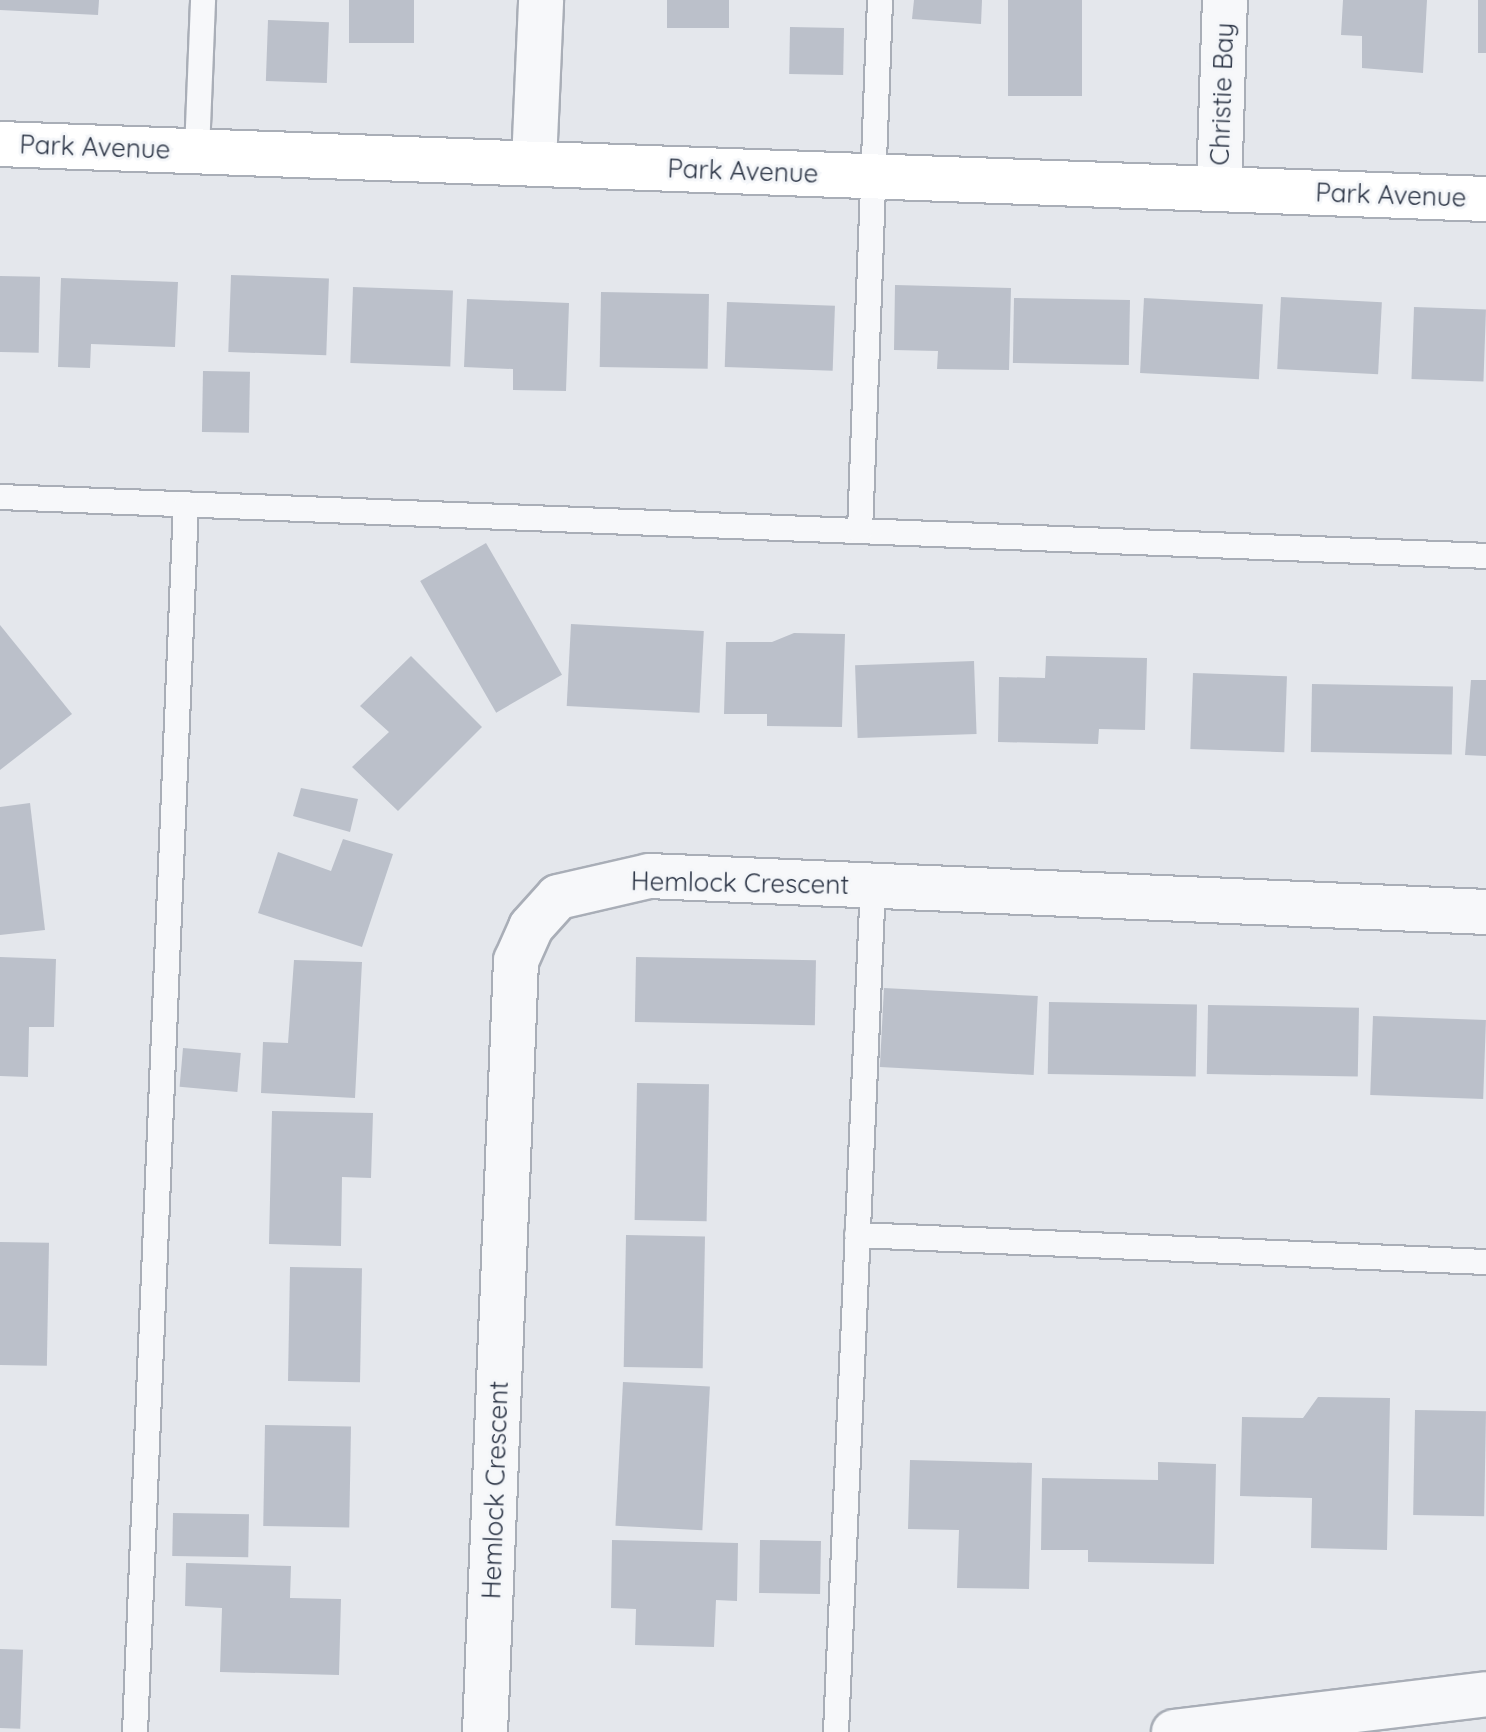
<!DOCTYPE html>
<html>
<head>
<meta charset="utf-8">
<style>
	body { margin:0 }
	#map { position:relative; width:1486px; height:1732px; overflow:hidden; background:#e4e7ec; font-family:Quicksand,sans-serif }
	div>[style] { position:absolute }
	.building>* { inset:0; background:#bbc0ca; transform-origin:0 0 }
	.roads { filter:drop-shadow(2px 0 #a9aeb7) drop-shadow(-2px 0 #a9aeb7) drop-shadow(0 2px #a9aeb7) drop-shadow(0 -2px #a9aeb7) }
	.lane>* { height:24px; margin:-12px; padding:0 12px; transform-origin:12px; border-radius:12px; background:#f7f8fa }
	.street>* { height:44px; margin:-22px; padding:0 22px; transform-origin:22px; border-radius:22px; background:#f7f8fa }
	.secondary>* { height:44px; margin:-22px; padding:0 22px; transform-origin:22px; border-radius:22px; background:#fff }
	span { translate:-50% -50%; white-space:nowrap; text-align:center; line-height:1.15; -webkit-text-stroke:6px #f4f6f9; paint-order:stroke }
	.street-label { font-size:26px; color:#2b3445 }
</style>
</head>
<body>
<div id="map">
	<div class="building">
		<i style="clip-path:polygon(0 0,99px 0,98px 15px,0 10px)"></i>
		<i style="left:349px;top:0;width:65px;height:43px"></i>
		<i style="left:667px;top:0;width:62px;height:28px"></i>
		<i style="clip-path:polygon(914px 0,982px 0,981px 24px,912px 19px)"></i>
		<i style="left:1008px;top:0;width:74px;height:96px"></i>
		<i style="clip-path:polygon(1343px 0,1427px 0,1423px 73px,1362px 68px,1362px 36px,1341px 35px)"></i>
		<i style="left:1478px;top:0;width:8px;height:53px"></i>
		<i style="left:268px;top:20px;width:61px;height:61px;rotate:2deg"></i>
		<i style="left:790px;top:27px;width:54px;height:47px;rotate:1deg"></i>
		<i style="left:231px;top:275px;width:98px;height:77px;rotate:2deg"></i>
		<i style="left:0;top:276px;width:40px;height:76px;rotate:1deg"></i>
		<i style="clip-path:polygon(61px 278px,178px 282px,175px 347px,91px 344px,90px 368px,58px 367px)"></i>
		<i style="clip-path:polygon(895px 285px,1011px 288px,1009px 370px,937px 369px,938px 351px,894px 350px)"></i>
		<i style="left:353px;top:287px;width:100px;height:76px;rotate:2deg"></i>
		<i style="left:601px;top:292px;width:108px;height:75px;rotate:1deg"></i>
		<i style="left:1281px;top:297px;width:101px;height:72px;rotate:3deg"></i>
		<i style="left:1014px;top:298px;width:116px;height:65px;rotate:1deg"></i>
		<i style="left:1144px;top:298px;width:119px;height:75px;rotate:3deg"></i>
		<i style="clip-path:polygon(467px 299px,569px 303px,566px 391px,513px 390px,513px 369px,464px 367px)"></i>
		<i style="left:727px;top:302px;width:108px;height:65px;rotate:2deg"></i>
		<i style="left:1414px;top:307px;width:72px;height:72px;rotate:2deg"></i>
		<i style="left:203px;top:371px;width:47px;height:61px;rotate:1deg"></i>
		<i style="left:486px;top:543px;width:152px;height:76px;rotate:60deg"></i>
		<i style="left:571px;top:624px;width:133px;height:82px;rotate:3deg"></i>
		<i style="clip-path:polygon(0 625px,72px 714px,0 770px)"></i>
		<i style="clip-path:polygon(794px 633px,845px 634px,842px 727px,767px 726px,767px 714px,724px 714px,726px 642px,772px 642px)"></i>
		<i style="clip-path:polygon(411px 656px,482px 727px,398px 811px,352px 767px,389px 732px,360px 706px)"></i>
		<i style="clip-path:polygon(1046px 656px,1147px 658px,1145px 730px,1099px 729px,1098px 744px,998px 742px,999px 677px,1045px 678px)"></i>
		<i style="left:974px;top:661px;width:73px;height:119px;rotate:88deg"></i>
		<i style="left:1193px;top:673px;width:94px;height:76px;rotate:2deg"></i>
		<i style="clip-path:polygon(1471px 680px,1486px 680px,1486px 756px,1465px 755px)"></i>
		<i style="left:1312px;top:684px;width:141px;height:68px;rotate:1deg"></i>
		<i style="clip-path:polygon(301px 788px,358px 799px,350px 832px,293px 816px)"></i>
		<i style="clip-path:polygon(30px 803px,45px 930px,0 935px,0 807px)"></i>
		<i style="clip-path:polygon(343px 839px,393px 854px,362px 947px,258px 913px,278px 852px,331px 871px)"></i>
		<i style="clip-path:polygon(0 957px,56px 959px,54px 1027px,29px 1027px,28px 1077px,0 1076px)"></i>
		<i style="left:636px;top:957px;width:180px;height:65px;rotate:1deg"></i>
		<i style="clip-path:polygon(294px 960px,362px 962px,355px 1098px,261px 1093px,263px 1042px,288px 1043px)"></i>
		<i style="left:884px;top:988px;width:154px;height:79px;rotate:3deg"></i>
		<i style="left:1049px;top:1002px;width:148px;height:72px;rotate:1deg"></i>
		<i style="left:1208px;top:1005px;width:151px;height:69px;rotate:1deg"></i>
		<i style="left:1373px;top:1016px;width:113px;height:79px;rotate:2deg"></i>
		<i style="left:183px;top:1048px;width:58px;height:39px;rotate:5deg"></i>
		<i style="left:637px;top:1083px;width:72px;height:137px;rotate:1deg"></i>
		<i style="clip-path:polygon(272px 1111px,373px 1113px,371px 1178px,342px 1177px,341px 1246px,269px 1244px)"></i>
		<i style="left:626px;top:1235px;width:79px;height:132px;rotate:1deg"></i>
		<i style="left:0;top:1242px;width:49px;height:123px;rotate:1deg"></i>
		<i style="left:290px;top:1267px;width:72px;height:114px;rotate:1deg"></i>
		<i style="left:623px;top:1382px;width:87px;height:144px;rotate:3deg"></i>
		<i style="clip-path:polygon(1318px 1397px,1390px 1398px,1387px 1550px,1311px 1548px,1312px 1498px,1240px 1496px,1242px 1417px,1303px 1418px)"></i>
		<i style="left:1415px;top:1410px;width:71px;height:105px;rotate:1deg"></i>
		<i style="left:265px;top:1425px;width:86px;height:101px;rotate:1deg"></i>
		<i style="clip-path:polygon(910px 1460px,1032px 1463px,1029px 1589px,957px 1588px,959px 1530px,908px 1529px)"></i>
		<i style="clip-path:polygon(1158px 1462px,1216px 1464px,1214px 1564px,1088px 1562px,1088px 1550px,1041px 1550px,1042px 1478px,1158px 1480px)"></i>
		<i style="left:173px;top:1513px;width:76px;height:43px;rotate:1deg"></i>
		<i style="clip-path:polygon(612px 1540px,738px 1543px,737px 1601px,716px 1600px,714px 1647px,635px 1645px,636px 1609px,611px 1608px)"></i>
		<i style="left:760px;top:1540px;width:61px;height:53px;rotate:1deg"></i>
		<i style="clip-path:polygon(186px 1563px,291px 1566px,290px 1598px,341px 1599px,339px 1675px,220px 1672px,222px 1608px,185px 1606px)"></i>
		<i style="left:0;top:1649px;width:23px;height:79px;rotate:2deg"></i>
	</div>
	<div class="roads">
		<div class="lane">
			<i style="left:197px;top:151px;width:151px;rotate:-87.7deg"></i>
			<i style="left:0;top:497px;width:1487px;rotate:2.27deg"></i>
			<i style="left:860px;top:531px;width:531px;rotate:-87.84deg"></i>
			<i style="left:857px;top:1235px;width:630px;rotate:2.46deg"></i>
			<i style="left:135px;top:1732px;width:1229px;rotate:-87.62deg"></i>
			<i style="left:836px;top:1732px;width:847px;rotate:-87.5deg"></i>
		</div>
		<div class="street">
			<i style="left:534px;top:163px;width:163px;rotate:-87.5deg"></i>
			<i style="left:1219px;top:189px;width:189px;rotate:-88.2deg"></i>
			<i style="left:485px;top:1732px;width:772px;rotate:-87.7deg"></i>
			<i style="left:516px;top:961px;width:37px;rotate:-66deg"></i>
			<i style="left:531px;top:927px;width:40px;rotate:-48deg"></i>
			<i style="left:558px;top:897px;width:93px;rotate:-13deg"></i>
			<i style="left:649px;top:876px;width:838px;rotate:2.46deg"></i>
			<i style="left:1174px;top:1732px;width:314px;rotate:-6.9deg"></i>
		</div>
		<div class="secondary">
			<i style="left:0;top:144px;width:1487px;rotate:2.12deg"></i>
		</div>
	</div>
	<div class="street-label">
		<span style="left:1222px;top:94px;rotate:-88deg">Christie Bay</span>
		<span style="left:95px;top:147px;rotate:2deg">Park Avenue</span>
		<span style="left:743px;top:171px;rotate:2deg">Park Avenue</span>
		<span style="left:1391px;top:195px;rotate:2deg">Park Avenue</span>
		<span style="left:740px;top:883px;rotate:1deg">Hemlock Crescent</span>
		<span style="left:495px;top:1490px;rotate:-88deg">Hemlock Crescent</span>
	</div>
</div>
</body>
</html>
